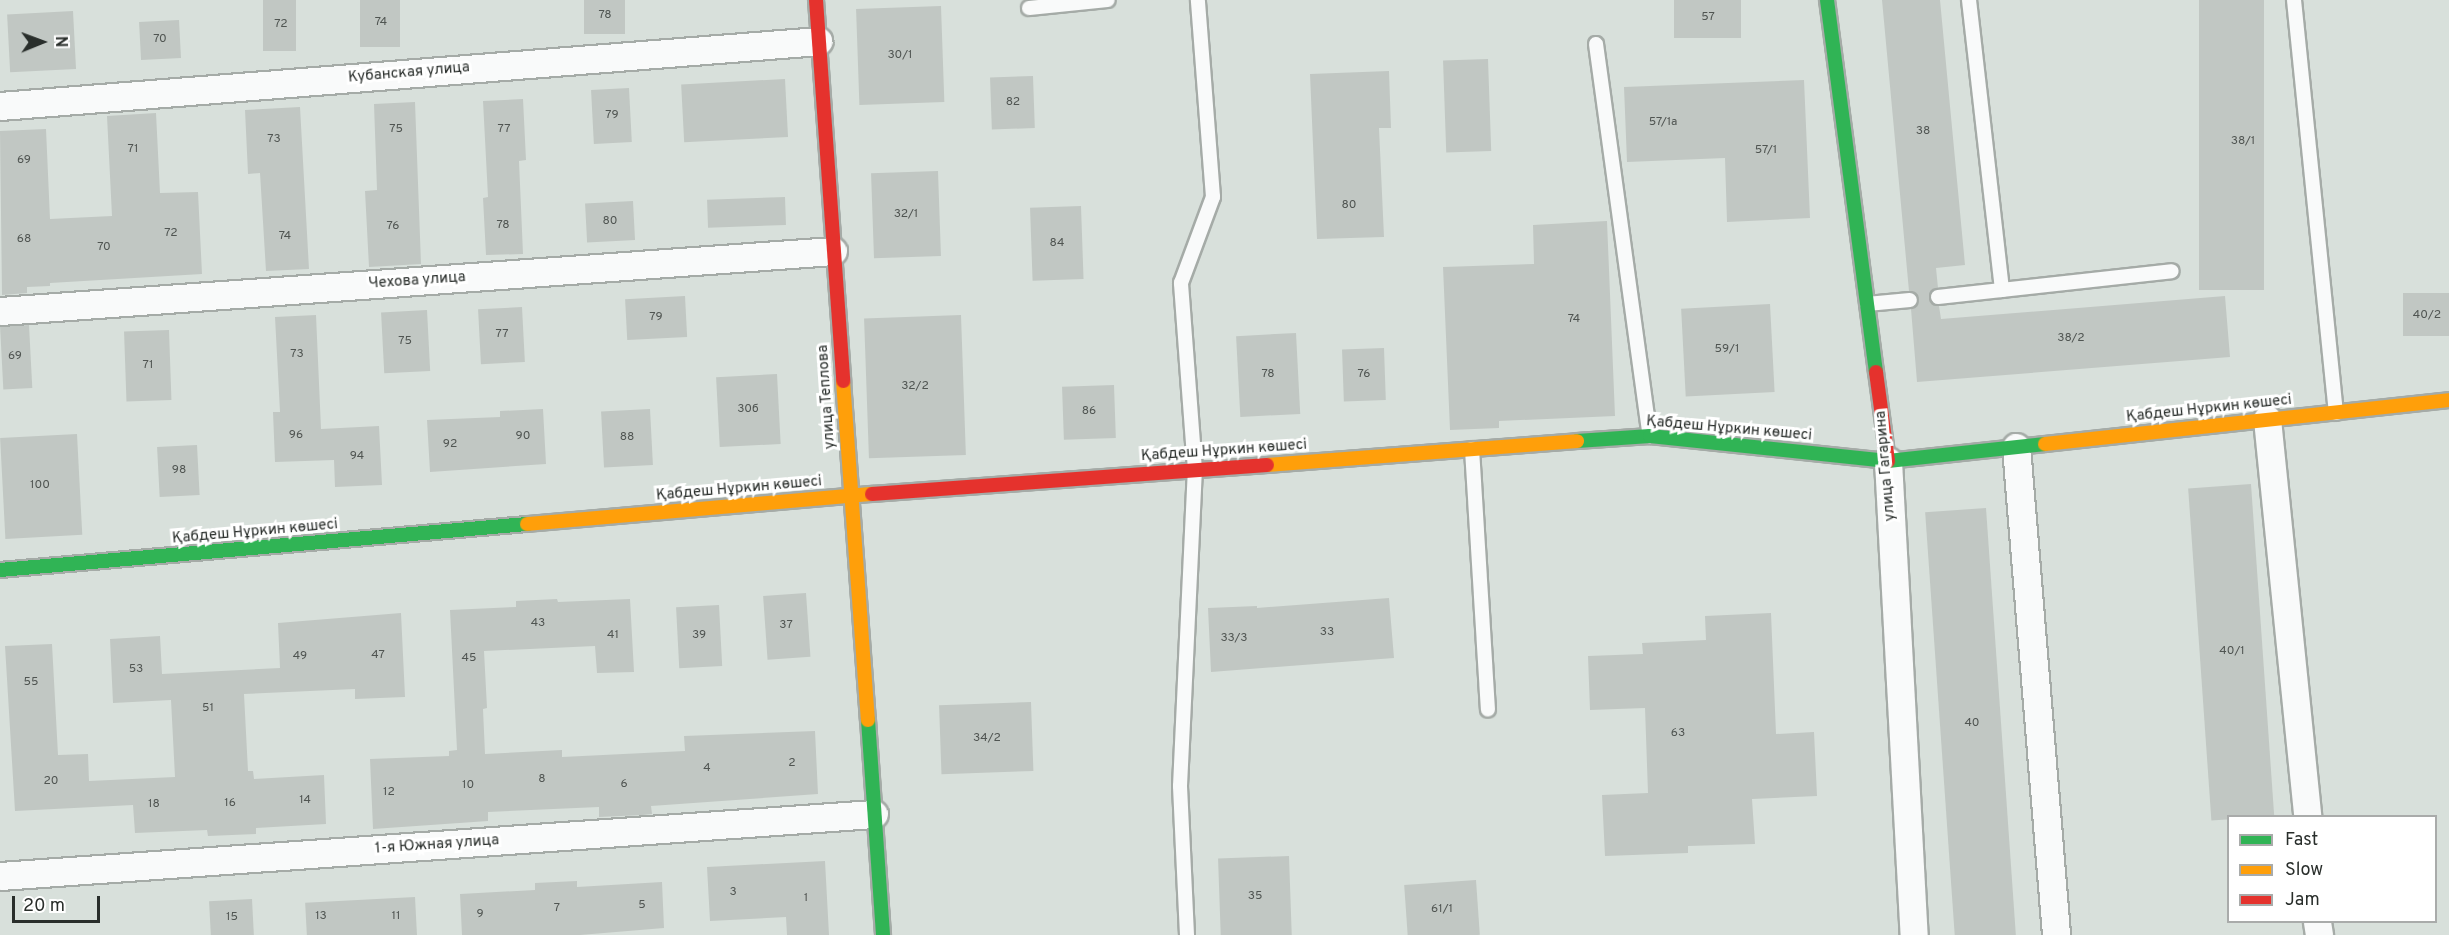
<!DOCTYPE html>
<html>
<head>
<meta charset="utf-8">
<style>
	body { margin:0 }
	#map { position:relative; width:2449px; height:935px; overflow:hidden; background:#d8e0db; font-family:Overpass,sans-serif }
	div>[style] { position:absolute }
	.building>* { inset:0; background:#c1c7c3; transform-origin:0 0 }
	.roads { filter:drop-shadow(2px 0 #a5aba7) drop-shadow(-2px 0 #a5aba7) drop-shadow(0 2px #a5aba7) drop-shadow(0 -2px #a5aba7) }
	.lane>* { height:14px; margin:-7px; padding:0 7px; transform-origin:7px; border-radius:7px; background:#f9fafa }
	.street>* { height:27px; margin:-13.5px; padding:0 13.5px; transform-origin:13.5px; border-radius:13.5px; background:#f9fafa }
	.fast>* { height:14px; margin:-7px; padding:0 7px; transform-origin:7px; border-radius:7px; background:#30b455 }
	.slow>* { height:14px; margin:-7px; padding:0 7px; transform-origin:7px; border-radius:7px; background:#ff9f0a }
	.jam>* { height:14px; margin:-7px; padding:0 7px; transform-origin:7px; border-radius:7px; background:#e5322d }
	span { translate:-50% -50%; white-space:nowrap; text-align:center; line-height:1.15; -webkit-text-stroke:6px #fff; paint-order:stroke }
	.number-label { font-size:12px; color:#505552 }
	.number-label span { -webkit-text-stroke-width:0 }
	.street-label { font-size:15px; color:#292e2b }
	.legend { position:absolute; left:2227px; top:815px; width:210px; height:108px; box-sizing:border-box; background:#fff; border:2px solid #a9abaa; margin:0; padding:8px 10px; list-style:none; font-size:18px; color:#292e2b }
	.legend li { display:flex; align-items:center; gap:12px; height:30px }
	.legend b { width:30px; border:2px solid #a9abaa }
	.north { position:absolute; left:12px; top:12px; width:60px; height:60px; -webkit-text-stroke:4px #fff; paint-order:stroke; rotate:89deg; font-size:16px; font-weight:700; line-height:24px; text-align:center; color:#292e2b }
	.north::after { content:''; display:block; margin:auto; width:21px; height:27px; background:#292e2b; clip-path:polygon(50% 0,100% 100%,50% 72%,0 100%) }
	.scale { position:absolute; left:12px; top:896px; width:88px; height:27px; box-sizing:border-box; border:3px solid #292e2b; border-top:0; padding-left:8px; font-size:18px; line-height:21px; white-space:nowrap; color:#292e2b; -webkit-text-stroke:4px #fff; paint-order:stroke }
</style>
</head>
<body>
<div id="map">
	<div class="building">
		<i style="left:263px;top:0;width:33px;height:51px"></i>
		<i style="left:360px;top:0;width:40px;height:47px"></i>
		<i style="left:584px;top:0;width:41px;height:34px"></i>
		<i style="left:1674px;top:0;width:67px;height:38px"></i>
		<i style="clip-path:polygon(1882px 0,1940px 0,1965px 265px,1936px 268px,1938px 288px,1932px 290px,1929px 297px,1931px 303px,1939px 306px,1941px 319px,2225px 296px,2230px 357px,1917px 382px,1911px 309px,1918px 304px,1919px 299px,1914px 292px,1909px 291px)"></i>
		<i style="left:2199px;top:0;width:65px;height:290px"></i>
		<i style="left:941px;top:6px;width:96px;height:85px;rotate:88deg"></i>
		<i style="left:73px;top:11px;width:58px;height:66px;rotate:87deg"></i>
		<i style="left:179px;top:20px;width:38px;height:40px;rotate:87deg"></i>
		<i style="left:1488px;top:59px;width:92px;height:45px;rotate:88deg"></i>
		<i style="clip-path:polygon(1389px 71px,1391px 128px,1379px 128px,1384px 237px,1317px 239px,1310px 74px)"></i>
		<i style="left:1033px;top:76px;width:52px;height:43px;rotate:88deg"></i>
		<i style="left:785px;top:79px;width:58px;height:104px;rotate:87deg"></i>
		<i style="clip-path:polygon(1804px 80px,1810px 218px,1727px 222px,1725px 158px,1627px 162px,1624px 87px)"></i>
		<i style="left:629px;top:88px;width:54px;height:38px;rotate:87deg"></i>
		<i style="clip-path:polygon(523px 99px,526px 160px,519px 161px,523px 254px,486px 255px,483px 198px,488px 197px,483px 101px)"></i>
		<i style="clip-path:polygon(415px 102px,421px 264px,369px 267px,365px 191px,377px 190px,374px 104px)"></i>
		<i style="clip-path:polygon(300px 107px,309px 269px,266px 271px,260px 173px,248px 174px,245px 110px)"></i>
		<i style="clip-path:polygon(156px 113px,160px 193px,198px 192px,202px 274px,50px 283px,50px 286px,27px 287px,27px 293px,2px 295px,0 131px,46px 129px,50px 219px,112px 216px,107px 116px)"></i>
		<i style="left:938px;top:171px;width:85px;height:67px;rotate:88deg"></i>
		<i style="left:785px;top:197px;width:28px;height:78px;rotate:88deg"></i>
		<i style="left:633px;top:201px;width:39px;height:48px;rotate:87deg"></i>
		<i style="left:1081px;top:206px;width:73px;height:51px;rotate:88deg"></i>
		<i style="clip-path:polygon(1607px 221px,1615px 416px,1499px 421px,1499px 428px,1450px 430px,1443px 267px,1534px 264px,1533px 225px)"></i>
		<i style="left:2449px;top:293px;width:43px;height:46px;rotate:90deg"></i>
		<i style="left:685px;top:296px;width:41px;height:60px;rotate:87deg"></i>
		<i style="left:1770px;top:304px;width:88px;height:89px;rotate:87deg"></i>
		<i style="left:522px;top:307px;width:55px;height:44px;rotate:87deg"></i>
		<i style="left:427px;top:310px;width:61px;height:46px;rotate:87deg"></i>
		<i style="clip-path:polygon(316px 315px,321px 429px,379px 426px,382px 485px,335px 487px,334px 460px,275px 462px,273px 412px,280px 412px,275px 317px)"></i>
		<i style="left:961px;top:315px;width:140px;height:97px;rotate:88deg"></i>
		<i style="left:29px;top:325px;width:63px;height:29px;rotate:87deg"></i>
		<i style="left:169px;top:330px;width:70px;height:45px;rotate:88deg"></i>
		<i style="left:1296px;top:333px;width:81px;height:60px;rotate:87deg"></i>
		<i style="left:1384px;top:348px;width:52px;height:42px;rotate:88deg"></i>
		<i style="left:777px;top:374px;width:70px;height:61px;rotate:87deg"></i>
		<i style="left:1114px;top:385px;width:53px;height:52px;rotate:88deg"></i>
		<i style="clip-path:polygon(543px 409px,546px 464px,430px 472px,427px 420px,500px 417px,500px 411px)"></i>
		<i style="left:650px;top:409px;width:56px;height:49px;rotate:87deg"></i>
		<i style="left:77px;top:434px;width:101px;height:77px;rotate:87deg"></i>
		<i style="left:197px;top:445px;width:50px;height:40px;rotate:87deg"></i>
		<i style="left:2251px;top:484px;width:333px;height:63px;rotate:86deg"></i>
		<i style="left:1986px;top:508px;width:428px;height:61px;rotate:86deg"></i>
		<i style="left:806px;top:593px;width:64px;height:43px;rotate:86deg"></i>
		<i style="clip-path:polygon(1389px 598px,1394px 658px,1211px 672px,1208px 608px,1257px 606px,1257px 608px)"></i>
		<i style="clip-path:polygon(557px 599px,558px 602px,630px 599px,634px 672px,597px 673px,595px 646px,484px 651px,487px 708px,483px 709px,485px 754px,562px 750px,562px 757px,685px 751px,684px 736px,815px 731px,818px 794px,651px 806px,652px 814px,643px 815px,599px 817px,599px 807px,488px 812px,488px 821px,373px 829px,370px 759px,449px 756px,449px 751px,457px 750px,450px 610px,516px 607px,516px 601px)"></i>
		<i style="left:719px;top:605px;width:61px;height:43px;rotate:87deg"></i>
		<i style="clip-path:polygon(401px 613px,405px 697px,355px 699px,355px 689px,244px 694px,248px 771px,253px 771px,254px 779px,324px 775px,326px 824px,256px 828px,256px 834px,208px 836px,207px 830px,135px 833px,133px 805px,15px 811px,5px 646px,52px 644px,58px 755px,88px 754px,89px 781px,175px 777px,171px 700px,113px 703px,110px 639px,160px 636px,162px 674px,280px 668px,278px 623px)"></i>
		<i style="clip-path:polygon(1771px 613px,1776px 734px,1814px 732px,1817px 796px,1752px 799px,1755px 844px,1688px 846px,1688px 853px,1605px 856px,1602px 795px,1648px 793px,1645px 708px,1590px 710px,1588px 656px,1643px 654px,1642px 643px,1706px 640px,1705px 616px)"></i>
		<i style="left:1031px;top:702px;width:69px;height:92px;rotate:88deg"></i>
		<i style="left:1289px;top:856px;width:79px;height:71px;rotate:88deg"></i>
		<i style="clip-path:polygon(825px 861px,829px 935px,787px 935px,786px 917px,710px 921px,707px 867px)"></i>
		<i style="left:1476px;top:880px;width:55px;height:72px;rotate:86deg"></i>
		<i style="clip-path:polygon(577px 881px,577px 887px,662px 882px,664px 928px,580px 935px,462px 935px,460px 894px,535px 890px,535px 883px)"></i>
		<i style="left:415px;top:897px;width:38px;height:110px;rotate:87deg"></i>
		<i style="left:252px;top:899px;width:36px;height:43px;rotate:87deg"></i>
	</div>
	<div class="roads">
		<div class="lane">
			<i style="left:1969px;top:0;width:292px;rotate:83.5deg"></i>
			<i style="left:2294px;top:0;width:415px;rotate:84.2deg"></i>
			<i style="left:1029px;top:8px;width:79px;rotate:-5.8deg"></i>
			<i style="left:1596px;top:44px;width:396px;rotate:82.2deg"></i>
			<i style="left:1938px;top:297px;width:235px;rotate:-6.3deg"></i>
			<i style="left:1867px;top:304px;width:43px;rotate:-5.3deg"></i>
			<i style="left:1472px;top:449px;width:261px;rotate:86.5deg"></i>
			<i style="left:1187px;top:935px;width:149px;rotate:-92.7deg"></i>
			<i style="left:1180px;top:786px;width:316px;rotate:-87.3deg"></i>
			<i style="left:1195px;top:470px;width:188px;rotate:-94.3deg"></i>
			<i style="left:1181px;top:283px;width:92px;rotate:-69.6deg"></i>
			<i style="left:1213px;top:197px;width:198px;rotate:-94.4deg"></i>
		</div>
		<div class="street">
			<i style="left:0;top:106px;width:821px;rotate:-4.54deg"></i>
			<i style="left:0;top:311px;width:835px;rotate:-4.12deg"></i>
			<i style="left:2267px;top:419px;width:399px;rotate:84.2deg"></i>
			<i style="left:2016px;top:447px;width:490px;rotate:85.3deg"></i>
			<i style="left:1888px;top:461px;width:475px;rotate:86.9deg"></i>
			<i style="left:0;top:876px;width:876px;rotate:-4.06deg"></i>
			<i style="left:2317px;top:922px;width:13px;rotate:81deg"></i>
		</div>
		<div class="fast">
			<i style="left:1827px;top:0;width:375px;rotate:82.5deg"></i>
			<i style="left:1577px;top:441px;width:73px;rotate:-3.9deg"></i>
			<i style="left:1650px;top:436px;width:239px;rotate:6deg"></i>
			<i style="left:1888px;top:461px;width:158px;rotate:-6.2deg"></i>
			<i style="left:0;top:570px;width:529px;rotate:-4.99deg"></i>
			<i style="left:868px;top:720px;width:216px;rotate:86deg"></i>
		</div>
		<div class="slow">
			<i style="left:843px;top:381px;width:340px;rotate:85.8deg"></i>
			<i style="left:2045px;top:444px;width:406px;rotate:-6.2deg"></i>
			<i style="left:1267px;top:465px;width:311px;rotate:-4.4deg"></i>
			<i style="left:527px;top:524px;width:346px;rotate:-5deg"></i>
		</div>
		<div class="jam">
			<i style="left:816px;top:0;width:382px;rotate:85.9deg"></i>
			<i style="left:1876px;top:372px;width:90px;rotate:82.3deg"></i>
			<i style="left:872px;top:494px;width:396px;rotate:-4.2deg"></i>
		</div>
	</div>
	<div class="number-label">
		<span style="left:605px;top:16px">78</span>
		<span style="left:1708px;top:18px">57</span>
		<span style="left:381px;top:23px">74</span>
		<span style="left:281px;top:25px">72</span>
		<span style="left:160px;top:40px">70</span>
		<span style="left:900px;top:56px">30/1</span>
		<span style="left:1013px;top:103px">82</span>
		<span style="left:612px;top:116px">79</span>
		<span style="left:1663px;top:123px">57/1а</span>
		<span style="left:396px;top:130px">75</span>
		<span style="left:504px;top:130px">77</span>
		<span style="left:1923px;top:132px">38</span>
		<span style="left:274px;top:140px">73</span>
		<span style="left:2243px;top:142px">38/1</span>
		<span style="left:133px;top:150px">71</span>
		<span style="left:1766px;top:151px">57/1</span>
		<span style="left:24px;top:161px">69</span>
		<span style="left:1349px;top:206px">80</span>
		<span style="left:906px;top:215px">32/1</span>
		<span style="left:610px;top:222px">80</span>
		<span style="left:503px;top:226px">78</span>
		<span style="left:393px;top:227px">76</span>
		<span style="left:171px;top:234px">72</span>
		<span style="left:285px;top:237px">74</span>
		<span style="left:24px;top:240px">68</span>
		<span style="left:1057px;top:244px">84</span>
		<span style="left:104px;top:248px">70</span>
		<span style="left:2427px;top:316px">40/2</span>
		<span style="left:656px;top:318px">79</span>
		<span style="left:1574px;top:320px">74</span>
		<span style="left:502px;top:335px">77</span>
		<span style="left:2071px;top:339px">38/2</span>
		<span style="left:405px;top:342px">75</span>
		<span style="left:1727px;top:350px">59/1</span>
		<span style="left:297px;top:355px">73</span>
		<span style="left:15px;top:357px">69</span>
		<span style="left:148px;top:366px">71</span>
		<span style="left:1268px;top:375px">78</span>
		<span style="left:1364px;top:375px">76</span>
		<span style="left:915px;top:387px">32/2</span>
		<span style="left:748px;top:410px">30б</span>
		<span style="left:1089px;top:412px">86</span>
		<span style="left:296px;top:436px">96</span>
		<span style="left:523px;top:437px">90</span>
		<span style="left:627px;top:438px">88</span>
		<span style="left:450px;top:445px">92</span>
		<span style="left:357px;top:457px">94</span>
		<span style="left:179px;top:471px">98</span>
		<span style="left:40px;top:486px">100</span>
		<span style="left:538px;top:624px">43</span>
		<span style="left:786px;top:626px">37</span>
		<span style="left:1327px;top:633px">33</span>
		<span style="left:613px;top:636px">41</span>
		<span style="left:699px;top:636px">39</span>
		<span style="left:1234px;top:639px">33/3</span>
		<span style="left:2232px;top:652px">40/1</span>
		<span style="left:378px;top:656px">47</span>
		<span style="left:300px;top:657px">49</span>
		<span style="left:469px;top:659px">45</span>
		<span style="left:136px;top:670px">53</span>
		<span style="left:31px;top:683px">55</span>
		<span style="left:208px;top:709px">51</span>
		<span style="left:1972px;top:724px">40</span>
		<span style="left:1678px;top:734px">63</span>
		<span style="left:987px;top:739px">34/2</span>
		<span style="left:792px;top:764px">2</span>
		<span style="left:707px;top:769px">4</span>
		<span style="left:542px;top:780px">8</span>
		<span style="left:51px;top:782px">20</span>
		<span style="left:624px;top:785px">6</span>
		<span style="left:468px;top:786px">10</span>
		<span style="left:389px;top:793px">12</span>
		<span style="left:305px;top:801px">14</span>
		<span style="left:230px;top:804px">16</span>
		<span style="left:154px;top:805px">18</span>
		<span style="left:733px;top:893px">3</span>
		<span style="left:1255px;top:897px">35</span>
		<span style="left:806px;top:899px">1</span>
		<span style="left:642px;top:906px">5</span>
		<span style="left:557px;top:909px">7</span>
		<span style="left:1442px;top:910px">61/1</span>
		<span style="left:480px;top:915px">9</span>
		<span style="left:321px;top:917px">13</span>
		<span style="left:396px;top:917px">11</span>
		<span style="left:232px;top:918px">15</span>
	</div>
	<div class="street-label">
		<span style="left:409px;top:73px;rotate:-5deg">Кубанская улица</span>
		<span style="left:417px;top:281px;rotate:-4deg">Чехова улица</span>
		<span style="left:827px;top:397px;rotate:-94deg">улица Теплова</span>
		<span style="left:2209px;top:409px;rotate:-6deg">Қабдеш Нұркин көшесі</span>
		<span style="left:1729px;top:429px;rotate:5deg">Қабдеш Нұркин көшесі</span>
		<span style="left:1224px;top:451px;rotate:-4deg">Қабдеш Нұркин көшесі</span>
		<span style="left:1886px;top:466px;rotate:-95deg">улица Гагарина</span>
		<span style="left:739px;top:489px;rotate:-5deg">Қабдеш Нұркин көшесі</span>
		<span style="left:255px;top:532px;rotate:-5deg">Қабдеш Нұркин көшесі</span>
		<span style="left:437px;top:845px;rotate:-4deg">1-я Южная улица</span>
	</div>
	<ul class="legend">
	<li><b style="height:8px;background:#30b455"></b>Fast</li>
	<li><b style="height:8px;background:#ff9f0a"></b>Slow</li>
	<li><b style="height:8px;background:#e5322d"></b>Jam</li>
	</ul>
	<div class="north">N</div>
	<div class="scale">20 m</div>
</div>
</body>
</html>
